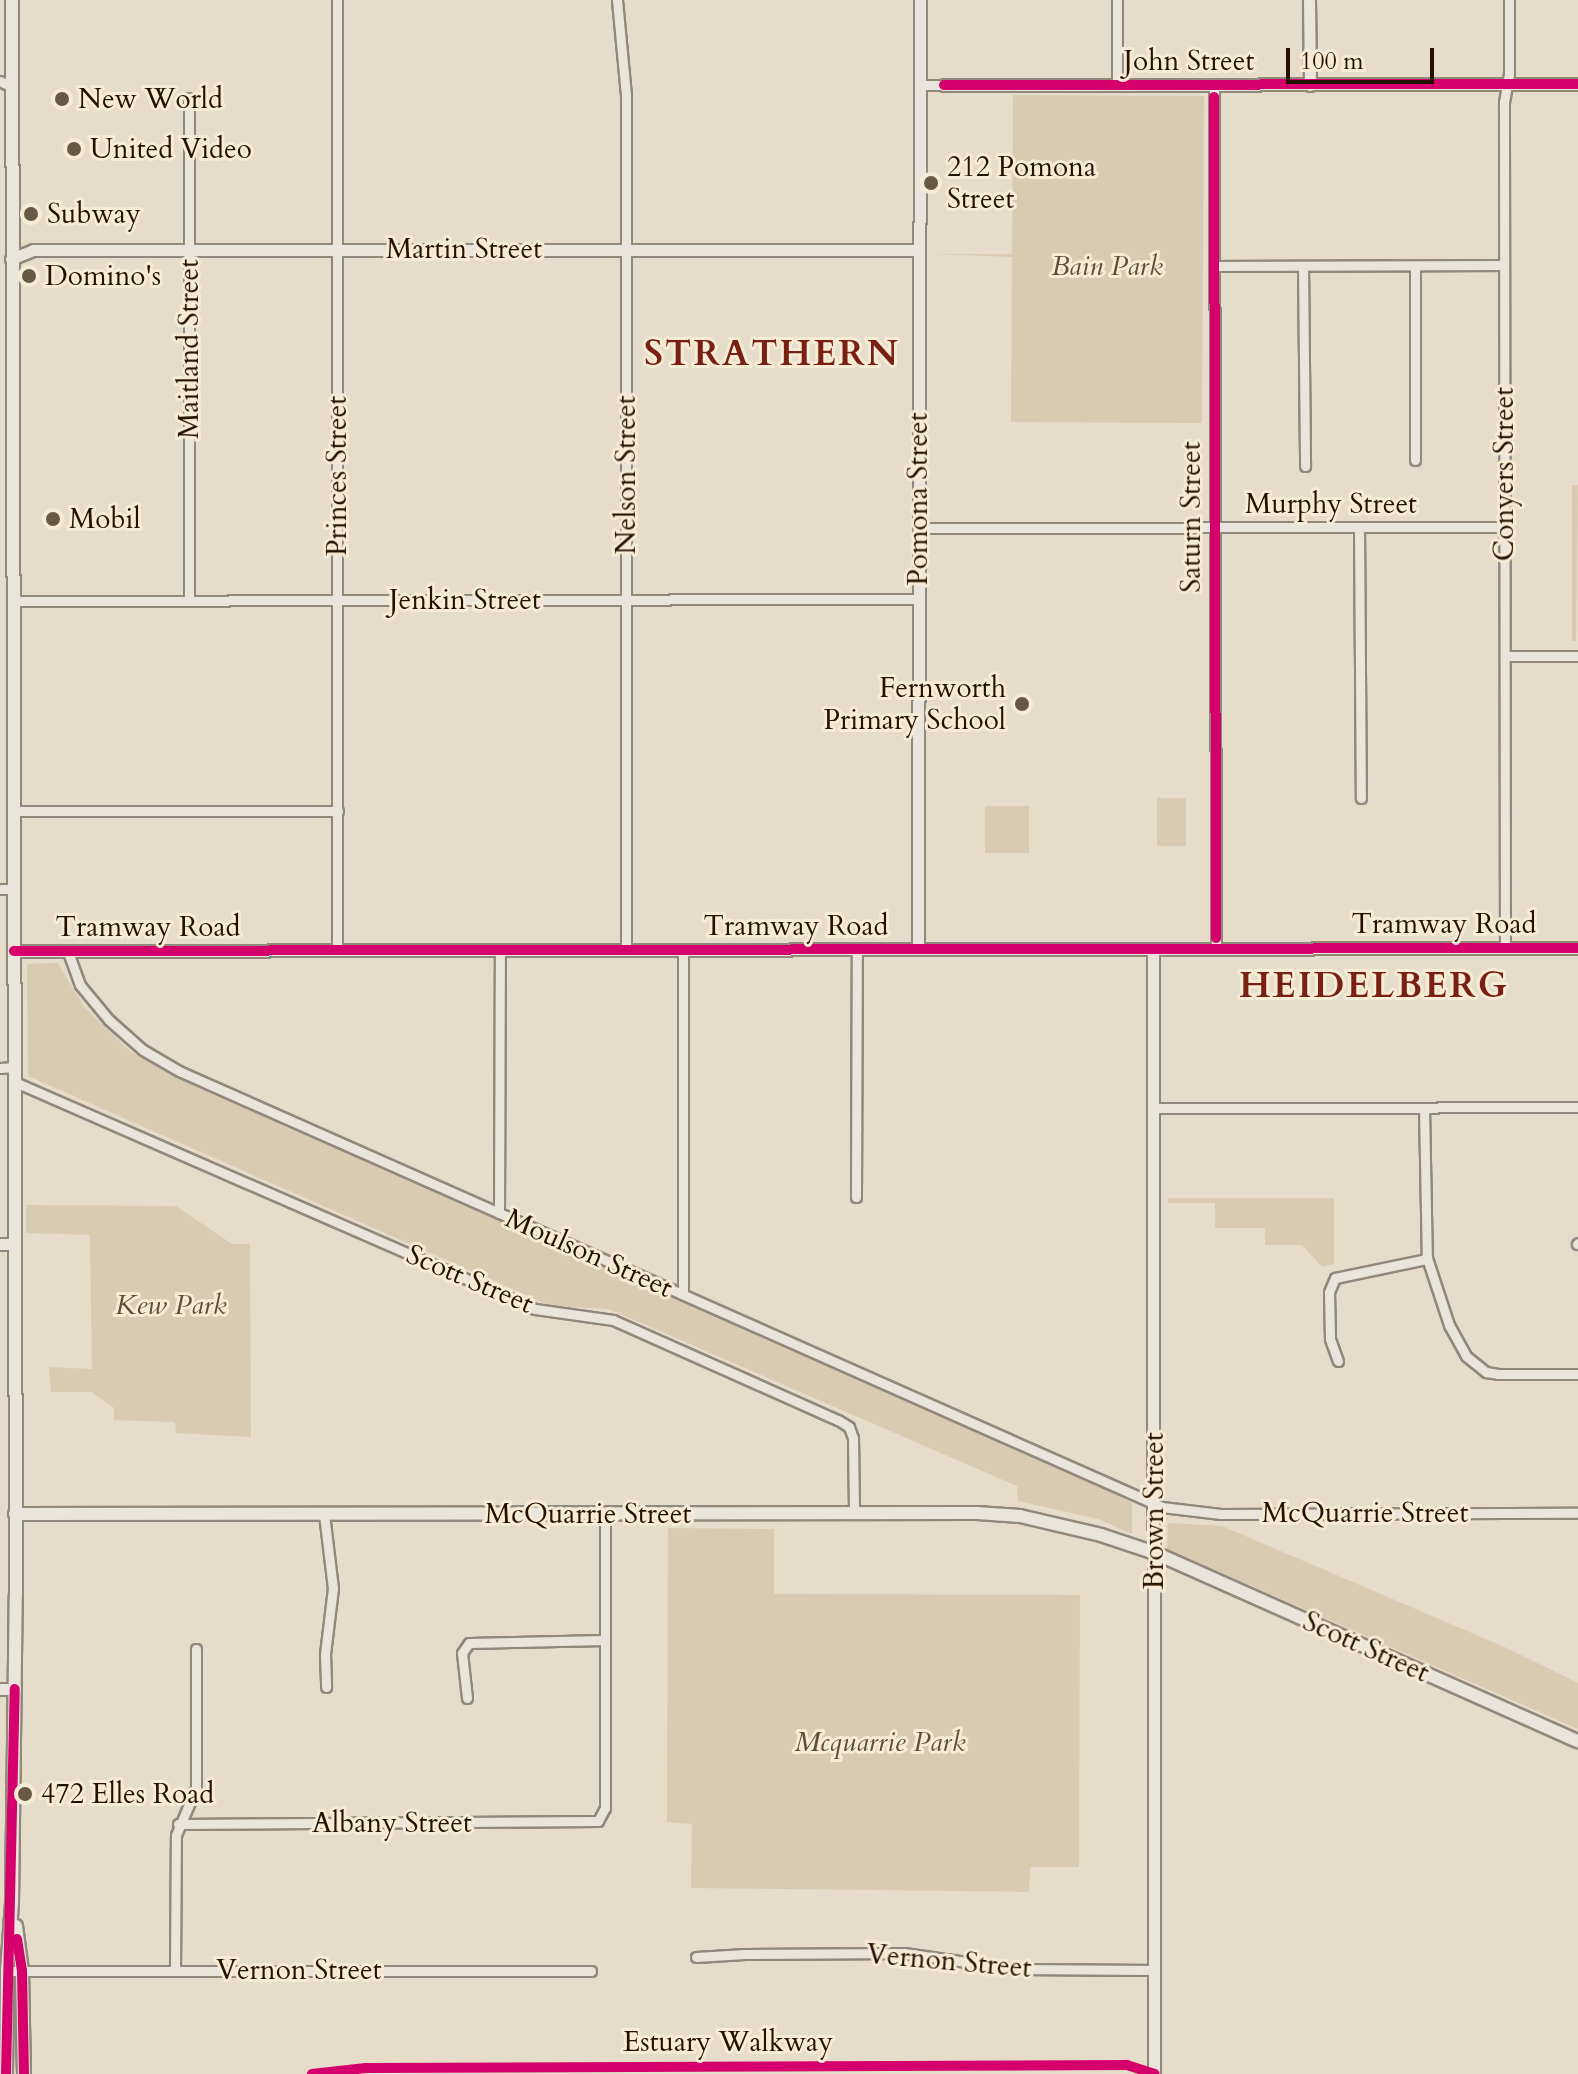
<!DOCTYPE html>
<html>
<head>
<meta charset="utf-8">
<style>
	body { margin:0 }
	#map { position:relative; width:1578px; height:2074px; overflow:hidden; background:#e5dcc9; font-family:Cardo,serif }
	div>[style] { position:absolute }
	.green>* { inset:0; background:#d8cbb1; transform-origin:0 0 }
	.roads { filter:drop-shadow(2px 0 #90887b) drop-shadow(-2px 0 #90887b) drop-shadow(0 2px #90887b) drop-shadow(0 -2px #90887b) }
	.minor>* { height:9px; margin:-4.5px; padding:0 4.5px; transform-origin:4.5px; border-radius:4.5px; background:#eae5dc }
	.tertiary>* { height:11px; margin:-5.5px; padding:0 5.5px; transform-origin:5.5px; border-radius:5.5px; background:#eae5dc }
	.secondary>* { height:12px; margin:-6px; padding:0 6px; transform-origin:6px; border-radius:6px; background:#eae5dc }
	.cycleway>* { height:10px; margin:-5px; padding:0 5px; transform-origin:5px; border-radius:5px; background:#d6006c }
	.dots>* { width:22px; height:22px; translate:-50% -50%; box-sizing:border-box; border:4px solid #f6ebd4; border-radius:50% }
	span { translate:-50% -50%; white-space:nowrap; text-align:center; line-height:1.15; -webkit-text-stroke:6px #f6ebd4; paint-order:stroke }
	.street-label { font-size:28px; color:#251100 }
	.poi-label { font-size:28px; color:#251100 }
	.left { translate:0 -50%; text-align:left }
	.right { translate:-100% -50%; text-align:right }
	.park-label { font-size:28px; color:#604d37; font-style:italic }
	.district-label { font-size:36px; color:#7a1f14; font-weight:700; letter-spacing:2px }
	.scale { position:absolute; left:1286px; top:48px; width:148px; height:36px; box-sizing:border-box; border:4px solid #251100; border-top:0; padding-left:10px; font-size:24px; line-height:28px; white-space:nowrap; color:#251100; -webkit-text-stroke:6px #f6ebd4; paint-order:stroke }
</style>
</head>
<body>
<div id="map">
	<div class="green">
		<i style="clip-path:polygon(1013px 95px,1204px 96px,1202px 423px,1011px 422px,1012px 257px,934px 254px,1012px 254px)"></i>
		<i style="clip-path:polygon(1572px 485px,1578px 485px,1576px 641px,1572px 641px)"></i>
		<i style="left:1157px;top:798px;width:29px;height:48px"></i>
		<i style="left:985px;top:806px;width:44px;height:47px"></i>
		<i style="clip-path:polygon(58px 963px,85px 1008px,131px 1052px,170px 1074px,1063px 1468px,1132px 1503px,1132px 1534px,1098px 1519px,1018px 1501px,1017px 1486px,609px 1309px,551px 1306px,28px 1076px,27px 964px)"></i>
		<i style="clip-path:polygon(1168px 1198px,1334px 1198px,1334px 1264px,1322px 1267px,1302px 1245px,1265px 1245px,1265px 1228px,1215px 1228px,1215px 1203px,1168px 1203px)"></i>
		<i style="clip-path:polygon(26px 1205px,176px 1206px,232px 1244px,250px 1244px,251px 1437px,176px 1433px,175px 1422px,114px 1420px,114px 1408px,92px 1392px,51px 1392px,49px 1367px,92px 1369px,90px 1235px,26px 1233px)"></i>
		<i style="clip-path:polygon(1168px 1523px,1222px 1526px,1509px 1649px,1578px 1683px,1578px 1729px,1167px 1549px)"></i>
		<i style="clip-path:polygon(668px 1528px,774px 1529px,774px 1594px,1080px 1595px,1079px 1867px,1030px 1867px,1029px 1892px,691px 1888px,692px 1824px,667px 1822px)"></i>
	</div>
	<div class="roads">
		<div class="minor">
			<i style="left:337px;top:0;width:951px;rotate:90deg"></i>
			<i style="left:617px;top:0;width:96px;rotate:84.6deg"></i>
			<i style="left:626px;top:96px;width:855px;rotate:90deg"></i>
			<i style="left:1117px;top:0;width:85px;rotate:90deg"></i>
			<i style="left:0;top:81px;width:13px;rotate:27deg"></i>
			<i style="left:1214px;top:84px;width:865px;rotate:89.87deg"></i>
			<i style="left:920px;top:85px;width:24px"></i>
			<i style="left:1215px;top:266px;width:289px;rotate:-0.2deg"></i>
			<i style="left:1303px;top:266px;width:200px;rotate:89.4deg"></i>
			<i style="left:1415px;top:266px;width:194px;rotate:90deg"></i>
			<i style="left:1359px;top:527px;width:271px;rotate:89.6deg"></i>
			<i style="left:918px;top:528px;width:587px;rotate:-0.1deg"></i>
			<i style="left:189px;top:600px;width:502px;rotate:-90deg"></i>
			<i style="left:12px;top:601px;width:906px;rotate:-0.13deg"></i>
			<i style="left:1505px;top:656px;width:73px"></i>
			<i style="left:12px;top:811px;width:326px"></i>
			<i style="left:0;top:889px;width:12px"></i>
			<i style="left:1505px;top:948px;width:846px;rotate:-90.07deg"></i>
			<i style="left:1504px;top:102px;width:28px;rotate:-80deg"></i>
			<i style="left:1509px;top:74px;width:74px;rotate:-90deg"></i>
			<i style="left:68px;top:952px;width:35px;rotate:70deg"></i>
			<i style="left:80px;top:985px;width:45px;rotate:50.4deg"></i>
			<i style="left:109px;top:1020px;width:45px;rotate:41.4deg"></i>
			<i style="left:143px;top:1050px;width:42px;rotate:30.3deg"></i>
			<i style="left:179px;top:1071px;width:1075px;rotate:23.92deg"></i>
			<i style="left:1162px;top:1507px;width:59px;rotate:6.8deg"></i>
			<i style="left:1221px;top:1514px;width:357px;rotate:-0.2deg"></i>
			<i style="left:0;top:1068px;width:15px;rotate:-4deg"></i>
			<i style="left:15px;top:1082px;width:567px;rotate:23.58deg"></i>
			<i style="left:535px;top:1309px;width:79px;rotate:8deg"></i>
			<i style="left:613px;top:1320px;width:246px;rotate:24deg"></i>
			<i style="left:838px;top:1420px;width:13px;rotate:32deg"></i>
			<i style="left:849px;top:1427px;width:12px;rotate:70deg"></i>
			<i style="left:853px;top:1438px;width:76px;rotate:89.2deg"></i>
			<i style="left:1154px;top:1108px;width:424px;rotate:-0.1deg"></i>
			<i style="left:1424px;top:1108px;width:150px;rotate:88.9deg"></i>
			<i style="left:1427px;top:1258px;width:71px;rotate:71.8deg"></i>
			<i style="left:1449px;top:1325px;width:35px;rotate:61deg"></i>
			<i style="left:1466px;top:1356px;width:26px;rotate:39deg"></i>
			<i style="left:1486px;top:1372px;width:12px;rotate:9deg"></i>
			<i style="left:1498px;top:1374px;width:80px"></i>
			<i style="left:856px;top:1197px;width:247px;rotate:-89.8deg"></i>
			<i style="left:499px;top:1213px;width:262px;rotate:-89.8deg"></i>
			<i style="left:1577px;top:1244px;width:1px;rotate:-45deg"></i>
			<i style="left:683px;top:1294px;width:343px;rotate:-90deg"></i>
			<i style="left:1338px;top:1361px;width:23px;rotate:-110deg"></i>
			<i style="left:1330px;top:1339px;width:47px;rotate:-91.2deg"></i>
			<i style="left:1329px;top:1292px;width:15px;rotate:-67deg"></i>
			<i style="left:1335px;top:1278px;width:94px;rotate:-11.7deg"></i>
			<i style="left:324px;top:1514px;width:75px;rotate:83.1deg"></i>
			<i style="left:333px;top:1588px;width:66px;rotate:96.9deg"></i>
			<i style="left:325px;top:1654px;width:33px;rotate:88deg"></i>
			<i style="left:467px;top:1698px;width:45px;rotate:-96.3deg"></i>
			<i style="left:462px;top:1653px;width:12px;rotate:-55deg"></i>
			<i style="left:469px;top:1643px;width:135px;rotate:-1.3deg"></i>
			<i style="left:178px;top:1824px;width:420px;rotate:-0.4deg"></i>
			<i style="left:598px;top:1821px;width:15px;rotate:-62deg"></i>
			<i style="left:605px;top:1808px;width:294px;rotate:-90deg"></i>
			<i style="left:696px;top:1957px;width:49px;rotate:-3.5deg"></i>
			<i style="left:745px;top:1954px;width:159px;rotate:-0.4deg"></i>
			<i style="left:904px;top:1953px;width:112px;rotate:8.2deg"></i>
			<i style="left:1015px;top:1969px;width:138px;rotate:0.4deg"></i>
			<i style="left:175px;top:1970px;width:135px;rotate:-89.6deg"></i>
			<i style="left:176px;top:1835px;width:51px;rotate:-66.9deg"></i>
			<i style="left:196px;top:1788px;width:139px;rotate:-90deg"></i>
			<i style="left:7px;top:1971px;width:584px"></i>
		</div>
		<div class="tertiary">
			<i style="left:1309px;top:0;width:85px;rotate:89.3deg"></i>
			<i style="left:944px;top:85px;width:634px;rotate:-0.09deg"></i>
			<i style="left:11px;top:259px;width:24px;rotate:-22deg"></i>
			<i style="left:33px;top:250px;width:885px"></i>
			<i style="left:918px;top:949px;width:949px;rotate:-89.88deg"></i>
			<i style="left:1153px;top:949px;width:1125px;rotate:89.95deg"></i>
			<i style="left:14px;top:951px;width:1564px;rotate:-0.11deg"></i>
			<i style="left:0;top:1244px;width:15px"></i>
			<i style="left:0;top:1689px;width:15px"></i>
		</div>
		<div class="secondary">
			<i style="left:15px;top:1514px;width:962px;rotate:-0.06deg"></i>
			<i style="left:977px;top:1513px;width:43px;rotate:4deg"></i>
			<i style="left:1020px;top:1516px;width:83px;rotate:13.2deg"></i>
			<i style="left:1101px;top:1535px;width:57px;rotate:18.4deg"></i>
			<i style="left:1155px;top:1553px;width:463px;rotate:24deg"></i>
			<i style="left:16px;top:1926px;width:45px;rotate:82.4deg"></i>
			<i style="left:22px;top:1971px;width:103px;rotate:88.9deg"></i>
			<i style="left:6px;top:2074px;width:103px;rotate:-89.4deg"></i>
			<i style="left:7px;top:1971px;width:68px;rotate:-85.8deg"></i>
			<i style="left:12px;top:1903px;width:308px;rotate:-89.3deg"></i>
			<i style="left:16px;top:1595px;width:1595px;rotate:-90.14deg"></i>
		</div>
	</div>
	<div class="cycleway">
		<i style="left:944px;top:85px;width:634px;rotate:-0.09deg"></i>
		<i style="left:1214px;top:97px;width:841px;rotate:89.86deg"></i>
		<i style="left:14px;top:951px;width:1564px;rotate:-0.11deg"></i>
		<i style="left:17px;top:1939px;width:32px;rotate:81deg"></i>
		<i style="left:22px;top:1971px;width:103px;rotate:88.9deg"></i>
		<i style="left:6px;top:2074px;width:385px;rotate:-88.7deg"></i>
		<i style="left:312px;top:2074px;width:54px;rotate:-6.3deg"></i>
		<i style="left:366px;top:2068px;width:761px;rotate:-0.23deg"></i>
		<i style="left:1127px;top:2065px;width:29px;rotate:18deg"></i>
	</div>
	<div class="dots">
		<i style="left:62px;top:99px;background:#685846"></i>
		<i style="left:74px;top:149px;background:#685846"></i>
		<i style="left:931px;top:183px;background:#685846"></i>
		<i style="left:31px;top:214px;background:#685846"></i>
		<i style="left:29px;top:276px;background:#685846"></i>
		<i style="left:53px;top:519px;background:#685846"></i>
		<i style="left:1022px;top:704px;background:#685846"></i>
		<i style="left:25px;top:1794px;background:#685846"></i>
	</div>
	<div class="street-label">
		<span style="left:1189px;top:61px">John Street</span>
		<span style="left:464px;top:249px">Martin Street</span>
		<span style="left:189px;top:349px;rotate:-90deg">Maitland Street</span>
		<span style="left:1504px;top:474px;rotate:-90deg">Conyers Street</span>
		<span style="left:626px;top:475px;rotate:-90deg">Nelson Street</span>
		<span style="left:337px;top:476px;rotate:-90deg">Princes Street</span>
		<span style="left:918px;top:499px;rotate:-90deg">Pomona Street</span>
		<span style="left:1331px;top:504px">Murphy Street</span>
		<span style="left:1191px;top:517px;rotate:-90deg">Saturn Street</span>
		<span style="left:465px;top:600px">Jenkin Street</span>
		<span style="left:1444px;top:924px">Tramway Road</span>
		<span style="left:796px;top:926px">Tramway Road</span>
		<span style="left:148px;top:927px">Tramway Road</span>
		<span style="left:589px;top:1253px;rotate:24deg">Moulson Street</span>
		<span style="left:470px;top:1279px;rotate:23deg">Scott Street</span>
		<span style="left:1154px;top:1511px;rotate:-90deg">Brown Street</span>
		<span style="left:1365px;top:1513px">McQuarrie Street</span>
		<span style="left:588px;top:1514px">McQuarrie Street</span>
		<span style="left:1366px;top:1647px;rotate:24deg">Scott Street</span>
		<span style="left:392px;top:1823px">Albany Street</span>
		<span style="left:949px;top:1961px;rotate:5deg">Vernon Street</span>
		<span style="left:299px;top:1970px">Vernon Street</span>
		<span style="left:728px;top:2042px">Estuary Walkway</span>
	</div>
	<div class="poi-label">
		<span class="left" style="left:78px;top:99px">New World</span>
		<span class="left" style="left:90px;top:149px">United Video</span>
		<span class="left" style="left:947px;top:183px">212 Pomona<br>Street</span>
		<span class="left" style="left:47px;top:214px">Subway</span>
		<span class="left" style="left:45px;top:276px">Domino's</span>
		<span class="left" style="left:69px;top:519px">Mobil</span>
		<span class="right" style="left:1006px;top:704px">Fernworth<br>Primary School</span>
		<span class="left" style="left:41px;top:1794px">472 Elles Road</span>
	</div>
	<div class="park-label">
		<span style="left:1107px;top:266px">Bain Park</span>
		<span style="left:171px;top:1305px">Kew Park</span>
		<span style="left:880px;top:1742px">Mcquarrie Park</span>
	</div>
	<div class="district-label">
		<span style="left:772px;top:354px">STRATHERN</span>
		<span style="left:1374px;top:986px">HEIDELBERG</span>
	</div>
	<div class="scale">100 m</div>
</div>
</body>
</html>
